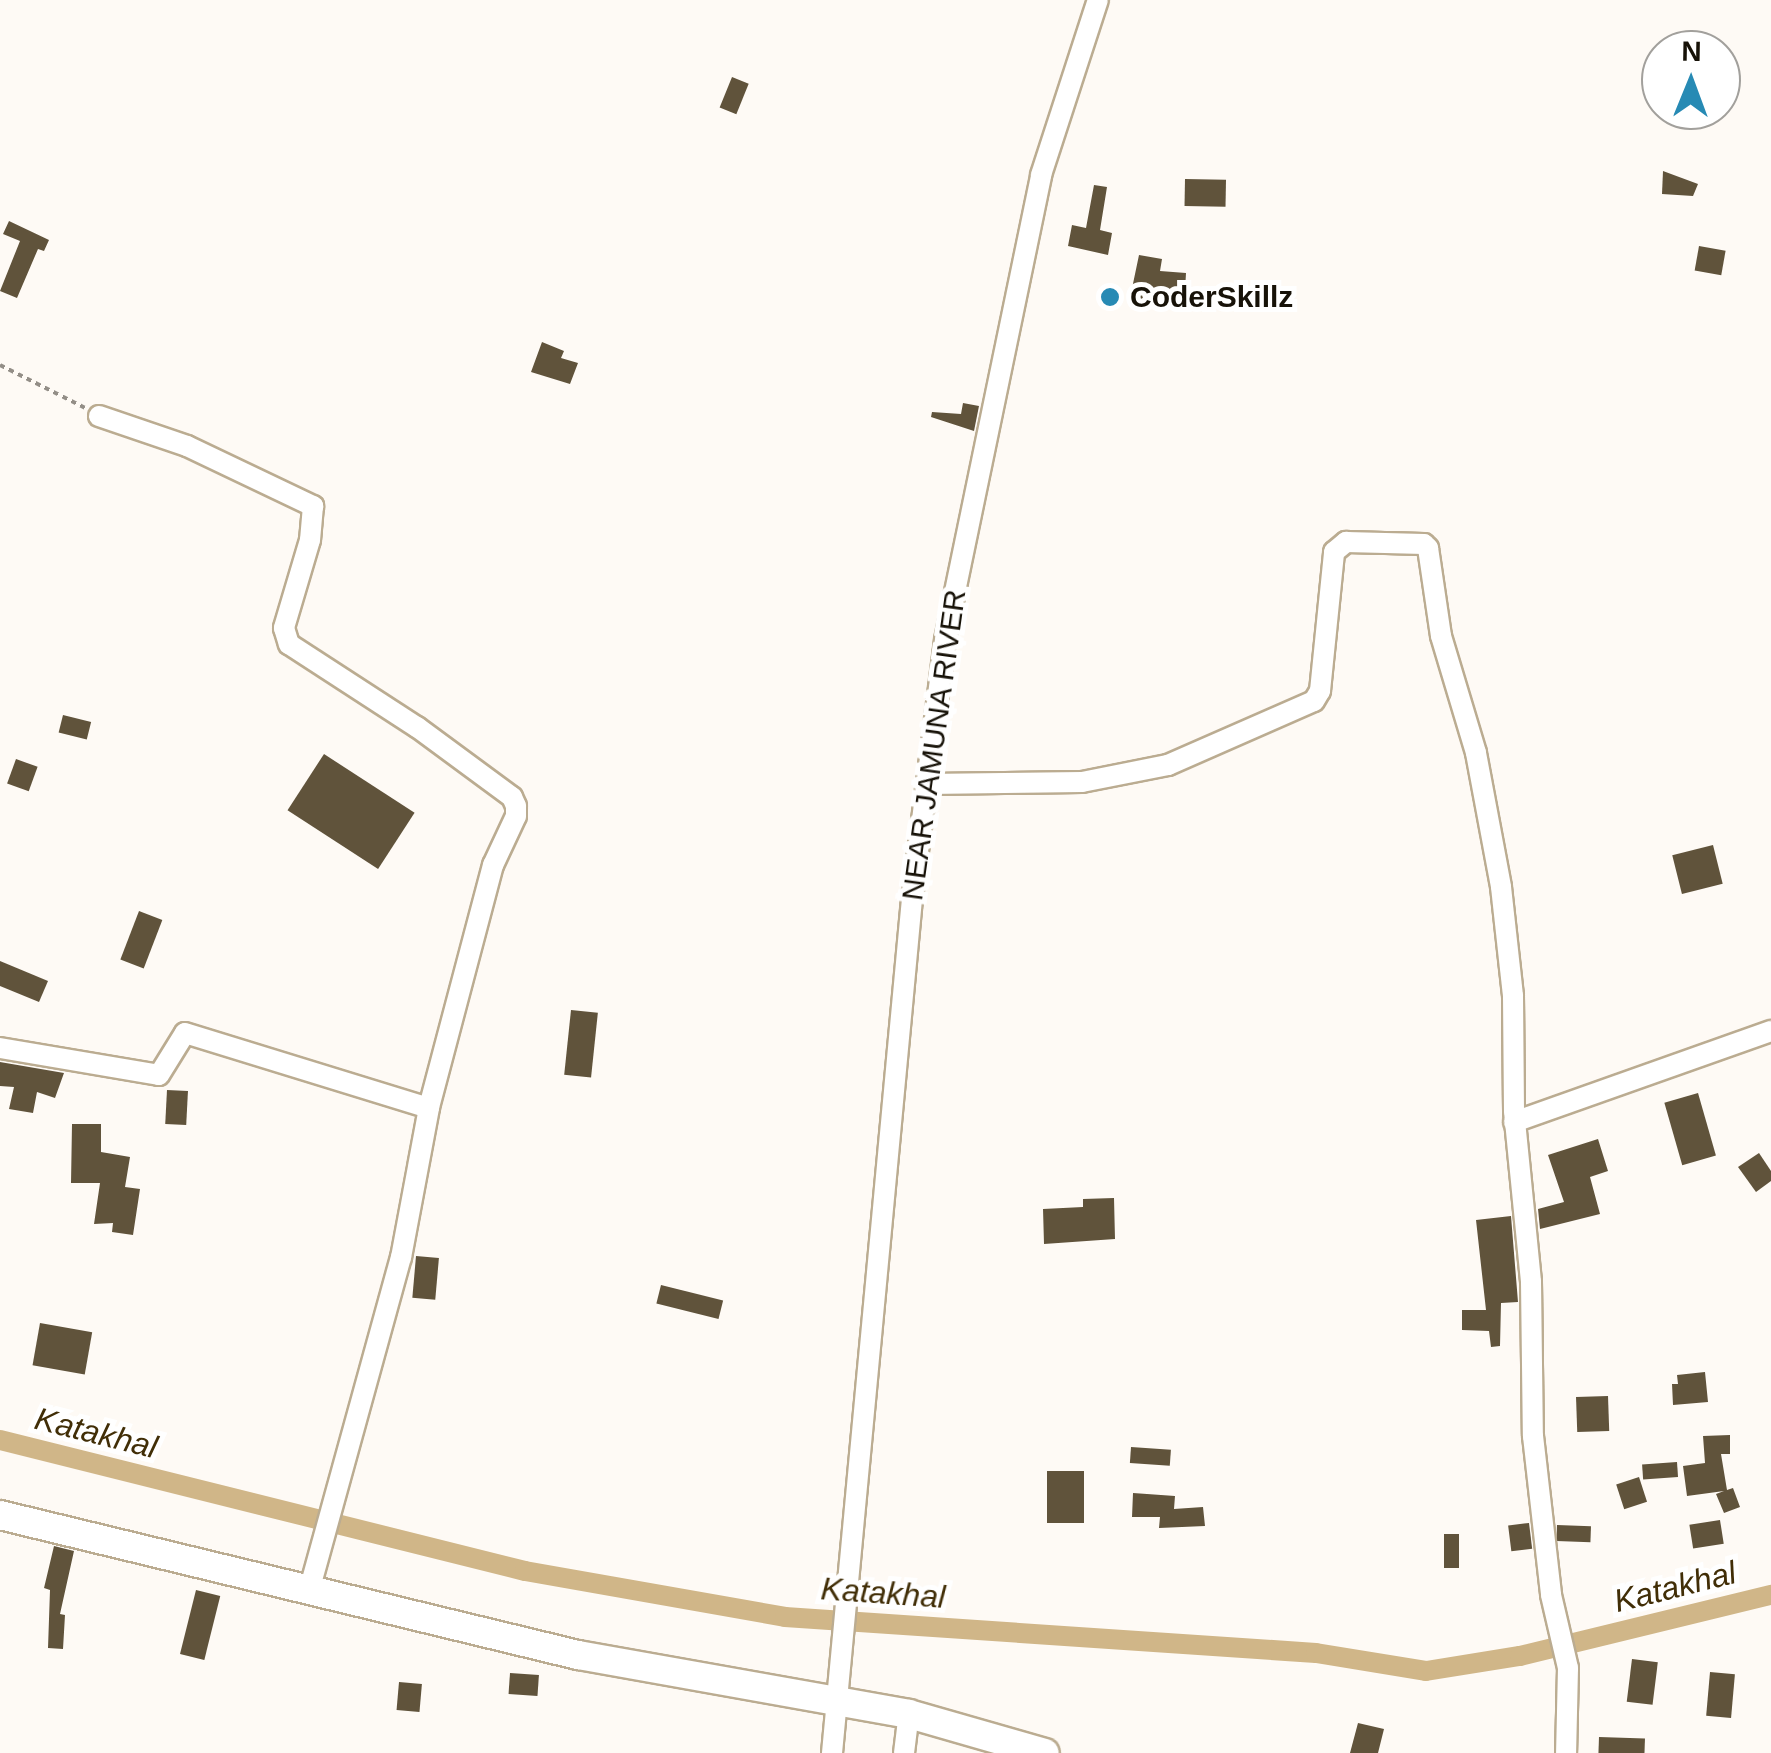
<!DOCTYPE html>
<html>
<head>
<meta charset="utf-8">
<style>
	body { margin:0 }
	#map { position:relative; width:1771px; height:1753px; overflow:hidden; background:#fefaf5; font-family:Arial,sans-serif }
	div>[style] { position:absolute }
	.canal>* { height:20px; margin:-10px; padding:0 10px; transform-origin:10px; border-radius:10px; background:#d0b688 }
	.building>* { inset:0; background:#60533b; transform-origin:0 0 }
	.path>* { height:4px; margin-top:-2px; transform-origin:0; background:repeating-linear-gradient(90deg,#938e87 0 5px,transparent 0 10px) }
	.roads { filter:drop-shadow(2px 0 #bbac91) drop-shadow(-2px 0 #bbac91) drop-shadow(0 2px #bbac91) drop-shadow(0 -2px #bbac91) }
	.minor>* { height:20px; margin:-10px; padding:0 10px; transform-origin:10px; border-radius:10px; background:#fff }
	.major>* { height:28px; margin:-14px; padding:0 14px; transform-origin:14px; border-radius:14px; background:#fff }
	.dots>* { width:28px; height:28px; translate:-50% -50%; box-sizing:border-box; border:5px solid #fff; border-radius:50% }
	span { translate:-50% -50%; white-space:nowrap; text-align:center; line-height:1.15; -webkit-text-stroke:10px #fff; paint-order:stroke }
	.poi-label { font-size:30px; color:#171208; font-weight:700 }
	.left { translate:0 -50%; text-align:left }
	.street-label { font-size:30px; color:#171208 }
	.water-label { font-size:32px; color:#412e07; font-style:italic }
	.north { position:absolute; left:1641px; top:30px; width:100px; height:100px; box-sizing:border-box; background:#fff; border:2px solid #a2a09c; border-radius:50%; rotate:1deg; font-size:28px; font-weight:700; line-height:40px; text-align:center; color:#171208 }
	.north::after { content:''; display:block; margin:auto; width:35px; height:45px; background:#278ab4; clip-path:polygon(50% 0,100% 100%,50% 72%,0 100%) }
</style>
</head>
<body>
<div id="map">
	<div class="canal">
		<i style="left:0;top:1440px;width:541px;rotate:14.01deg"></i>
		<i style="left:525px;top:1571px;width:264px;rotate:10deg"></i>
		<i style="left:785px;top:1617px;width:532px;rotate:3.88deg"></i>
		<i style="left:1316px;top:1653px;width:111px;rotate:9.3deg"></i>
		<i style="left:1426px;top:1671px;width:95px;rotate:-9.1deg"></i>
		<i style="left:1520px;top:1656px;width:258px;rotate:-13.7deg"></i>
	</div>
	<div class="building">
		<i style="left:732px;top:77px;width:18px;height:33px;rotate:22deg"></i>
		<i style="clip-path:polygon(1663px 171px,1698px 184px,1693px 196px,1662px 194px)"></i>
		<i style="left:1185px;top:179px;width:41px;height:27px;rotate:1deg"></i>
		<i style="clip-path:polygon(1094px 185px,1107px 187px,1100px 230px,1112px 233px,1108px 255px,1068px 246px,1072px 225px,1086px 228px)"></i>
		<i style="clip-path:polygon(9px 221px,49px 240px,44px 251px,38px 249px,17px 298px,0 291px,20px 241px,3px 234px)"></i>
		<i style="left:1699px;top:246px;width:27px;height:25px;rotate:10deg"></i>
		<i style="clip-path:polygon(1139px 255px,1162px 259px,1160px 271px,1186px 273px,1185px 291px,1147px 288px,1145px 301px,1130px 298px)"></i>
		<i style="clip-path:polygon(542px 342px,564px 351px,561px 358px,578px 363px,570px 384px,531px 372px)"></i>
		<i style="clip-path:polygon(963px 403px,979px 406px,974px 431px,931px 417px,932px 412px,961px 414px)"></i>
		<i style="left:63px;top:715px;width:29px;height:18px;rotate:14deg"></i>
		<i style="left:324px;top:754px;width:108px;height:67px;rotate:33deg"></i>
		<i style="left:16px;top:759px;width:23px;height:26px;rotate:20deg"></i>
		<i style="left:1713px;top:845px;width:40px;height:42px;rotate:76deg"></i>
		<i style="left:139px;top:911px;width:25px;height:52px;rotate:21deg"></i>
		<i style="clip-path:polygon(0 961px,48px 981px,39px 1002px,0 986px)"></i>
		<i style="left:571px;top:1010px;width:27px;height:65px;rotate:6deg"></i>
		<i style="clip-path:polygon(0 1062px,64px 1073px,55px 1098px,37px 1092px,33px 1113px,9px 1109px,14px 1087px,0 1086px)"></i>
		<i style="left:167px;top:1090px;width:21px;height:34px;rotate:3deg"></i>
		<i style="left:1698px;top:1093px;width:65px;height:35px;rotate:74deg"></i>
		<i style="clip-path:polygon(72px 1124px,101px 1124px,101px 1152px,130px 1157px,125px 1187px,140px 1189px,133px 1235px,112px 1232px,113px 1223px,94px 1224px,100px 1183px,71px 1183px)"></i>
		<i style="clip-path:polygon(1598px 1139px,1608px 1171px,1590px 1177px,1600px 1214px,1540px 1229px,1538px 1209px,1564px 1202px,1548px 1155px)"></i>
		<i style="clip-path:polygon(1759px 1153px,1771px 1171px,1771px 1181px,1756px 1192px,1738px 1167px)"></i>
		<i style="clip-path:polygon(1114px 1198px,1115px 1239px,1044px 1244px,1043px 1209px,1083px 1207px,1083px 1199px)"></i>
		<i style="clip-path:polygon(1511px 1216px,1518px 1302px,1501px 1303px,1500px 1346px,1491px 1347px,1489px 1331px,1462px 1330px,1462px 1310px,1486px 1310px,1476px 1220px)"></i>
		<i style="left:416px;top:1256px;width:23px;height:42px;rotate:5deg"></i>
		<i style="left:661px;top:1285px;width:64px;height:19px;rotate:14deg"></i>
		<i style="left:40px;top:1323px;width:53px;height:43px;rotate:10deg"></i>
		<i style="clip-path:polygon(1705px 1372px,1708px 1402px,1673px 1405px,1672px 1384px,1678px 1384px,1677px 1375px)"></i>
		<i style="left:1608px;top:1396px;width:35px;height:32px;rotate:88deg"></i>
		<i style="clip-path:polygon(1730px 1435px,1730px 1454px,1721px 1454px,1727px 1490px,1733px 1488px,1740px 1507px,1724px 1513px,1716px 1494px,1724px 1491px,1687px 1496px,1683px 1466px,1705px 1463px,1703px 1436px)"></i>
		<i style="left:1131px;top:1447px;width:40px;height:16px;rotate:4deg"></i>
		<i style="left:1677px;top:1462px;width:15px;height:35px;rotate:86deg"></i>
		<i style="left:1047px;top:1471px;width:37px;height:52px"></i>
		<i style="left:1639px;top:1477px;width:26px;height:24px;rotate:72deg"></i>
		<i style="clip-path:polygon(1133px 1493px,1175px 1496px,1174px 1509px,1203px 1507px,1205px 1526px,1159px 1528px,1160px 1517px,1132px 1517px)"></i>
		<i style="left:1720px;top:1520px;width:24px;height:31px;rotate:81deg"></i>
		<i style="left:1529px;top:1523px;width:26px;height:21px;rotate:83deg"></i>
		<i style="left:1557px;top:1525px;width:34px;height:16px;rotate:2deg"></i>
		<i style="left:1444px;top:1534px;width:15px;height:34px"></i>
		<i style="clip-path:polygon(54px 1546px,74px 1551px,60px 1614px,65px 1615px,63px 1649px,48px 1648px,50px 1590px,44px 1588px)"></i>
		<i style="left:196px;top:1590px;width:25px;height:66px;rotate:14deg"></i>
		<i style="left:1632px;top:1659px;width:26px;height:43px;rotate:7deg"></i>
		<i style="left:1710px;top:1672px;width:25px;height:44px;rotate:5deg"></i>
		<i style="left:510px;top:1673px;width:29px;height:21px;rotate:4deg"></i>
		<i style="left:399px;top:1682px;width:23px;height:28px;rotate:5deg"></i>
		<i style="clip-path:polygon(1358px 1723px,1384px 1729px,1378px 1753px,1350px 1753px)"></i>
		<i style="left:1599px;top:1737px;width:46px;height:16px;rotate:2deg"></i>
	</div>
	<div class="path">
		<i style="left:0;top:365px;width:95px;rotate:26.8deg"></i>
	</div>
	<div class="roads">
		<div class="minor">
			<i style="left:99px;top:416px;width:93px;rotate:18.8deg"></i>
			<i style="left:187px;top:446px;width:140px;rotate:25.5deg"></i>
			<i style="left:313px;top:506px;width:34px;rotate:95deg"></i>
			<i style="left:310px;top:540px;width:92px;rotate:106.5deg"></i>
			<i style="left:284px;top:628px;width:17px;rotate:73deg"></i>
			<i style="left:289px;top:644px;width:153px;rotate:33deg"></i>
			<i style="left:417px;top:727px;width:118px;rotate:36.4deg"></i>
			<i style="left:512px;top:797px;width:10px;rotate:66deg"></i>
			<i style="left:516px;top:806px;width:10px;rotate:90deg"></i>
			<i style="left:516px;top:816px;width:54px;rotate:115.1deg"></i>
			<i style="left:493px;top:865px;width:251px;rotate:104.8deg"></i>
			<i style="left:429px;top:1108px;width:152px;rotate:100.6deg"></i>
			<i style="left:401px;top:1257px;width:342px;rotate:105.4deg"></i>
			<i style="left:927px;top:784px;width:155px;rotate:-0.7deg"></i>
			<i style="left:1082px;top:782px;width:88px;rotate:-11.2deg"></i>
			<i style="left:1168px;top:765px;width:159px;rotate:-23.7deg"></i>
			<i style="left:1314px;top:701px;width:12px;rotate:-59deg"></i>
			<i style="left:1320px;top:691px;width:140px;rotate:-84.2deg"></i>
			<i style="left:1334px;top:552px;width:16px;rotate:-40deg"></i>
			<i style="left:1346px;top:542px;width:78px;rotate:1.5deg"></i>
			<i style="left:1424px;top:544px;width:6px;rotate:45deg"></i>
			<i style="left:1428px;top:548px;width:89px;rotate:81.6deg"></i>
			<i style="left:1441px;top:636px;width:122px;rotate:73.3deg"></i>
			<i style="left:1476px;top:753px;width:136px;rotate:79.4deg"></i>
			<i style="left:1501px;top:887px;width:110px;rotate:83.7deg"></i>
			<i style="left:1513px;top:996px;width:115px;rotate:89.5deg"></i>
			<i style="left:1514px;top:1111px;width:172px;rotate:84.3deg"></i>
			<i style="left:1531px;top:1282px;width:154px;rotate:89.3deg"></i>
			<i style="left:1533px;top:1436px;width:160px;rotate:83.5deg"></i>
			<i style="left:1551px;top:1595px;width:75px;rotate:76.9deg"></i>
			<i style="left:1568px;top:1668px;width:85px;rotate:91.3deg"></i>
			<i style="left:0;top:1048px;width:161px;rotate:9.6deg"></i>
			<i style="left:159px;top:1075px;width:49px;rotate:-58.2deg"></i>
			<i style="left:185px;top:1033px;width:255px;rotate:17.1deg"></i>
			<i style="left:1514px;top:1122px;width:273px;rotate:-19.5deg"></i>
			<i style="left:832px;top:1753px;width:859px;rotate:-84.65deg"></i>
			<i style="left:912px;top:898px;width:260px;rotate:-82.7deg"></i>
			<i style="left:945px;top:640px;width:475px;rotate:-78.3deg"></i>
			<i style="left:1041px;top:175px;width:184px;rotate:-72deg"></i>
			<i style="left:904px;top:1753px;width:39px;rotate:-83deg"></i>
		</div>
		<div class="major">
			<i style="left:0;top:1515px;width:595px;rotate:13.62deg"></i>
			<i style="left:578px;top:1655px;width:336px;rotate:10.1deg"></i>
			<i style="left:909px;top:1714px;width:141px;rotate:16deg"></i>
		</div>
	</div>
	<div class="dots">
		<i style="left:1110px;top:297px;background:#278ab4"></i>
	</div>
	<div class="poi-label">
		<span class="left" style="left:1130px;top:297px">CoderSkillz</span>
	</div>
	<div class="street-label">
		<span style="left:934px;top:745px;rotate:-82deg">NEAR JAMUNA RIVER</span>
	</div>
	<div class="water-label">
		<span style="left:96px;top:1433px;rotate:14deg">Katakhal</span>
		<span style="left:1675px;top:1587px;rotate:-14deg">Katakhal</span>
		<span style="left:883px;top:1593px;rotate:4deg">Katakhal</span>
	</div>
	<div class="north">N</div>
</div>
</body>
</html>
